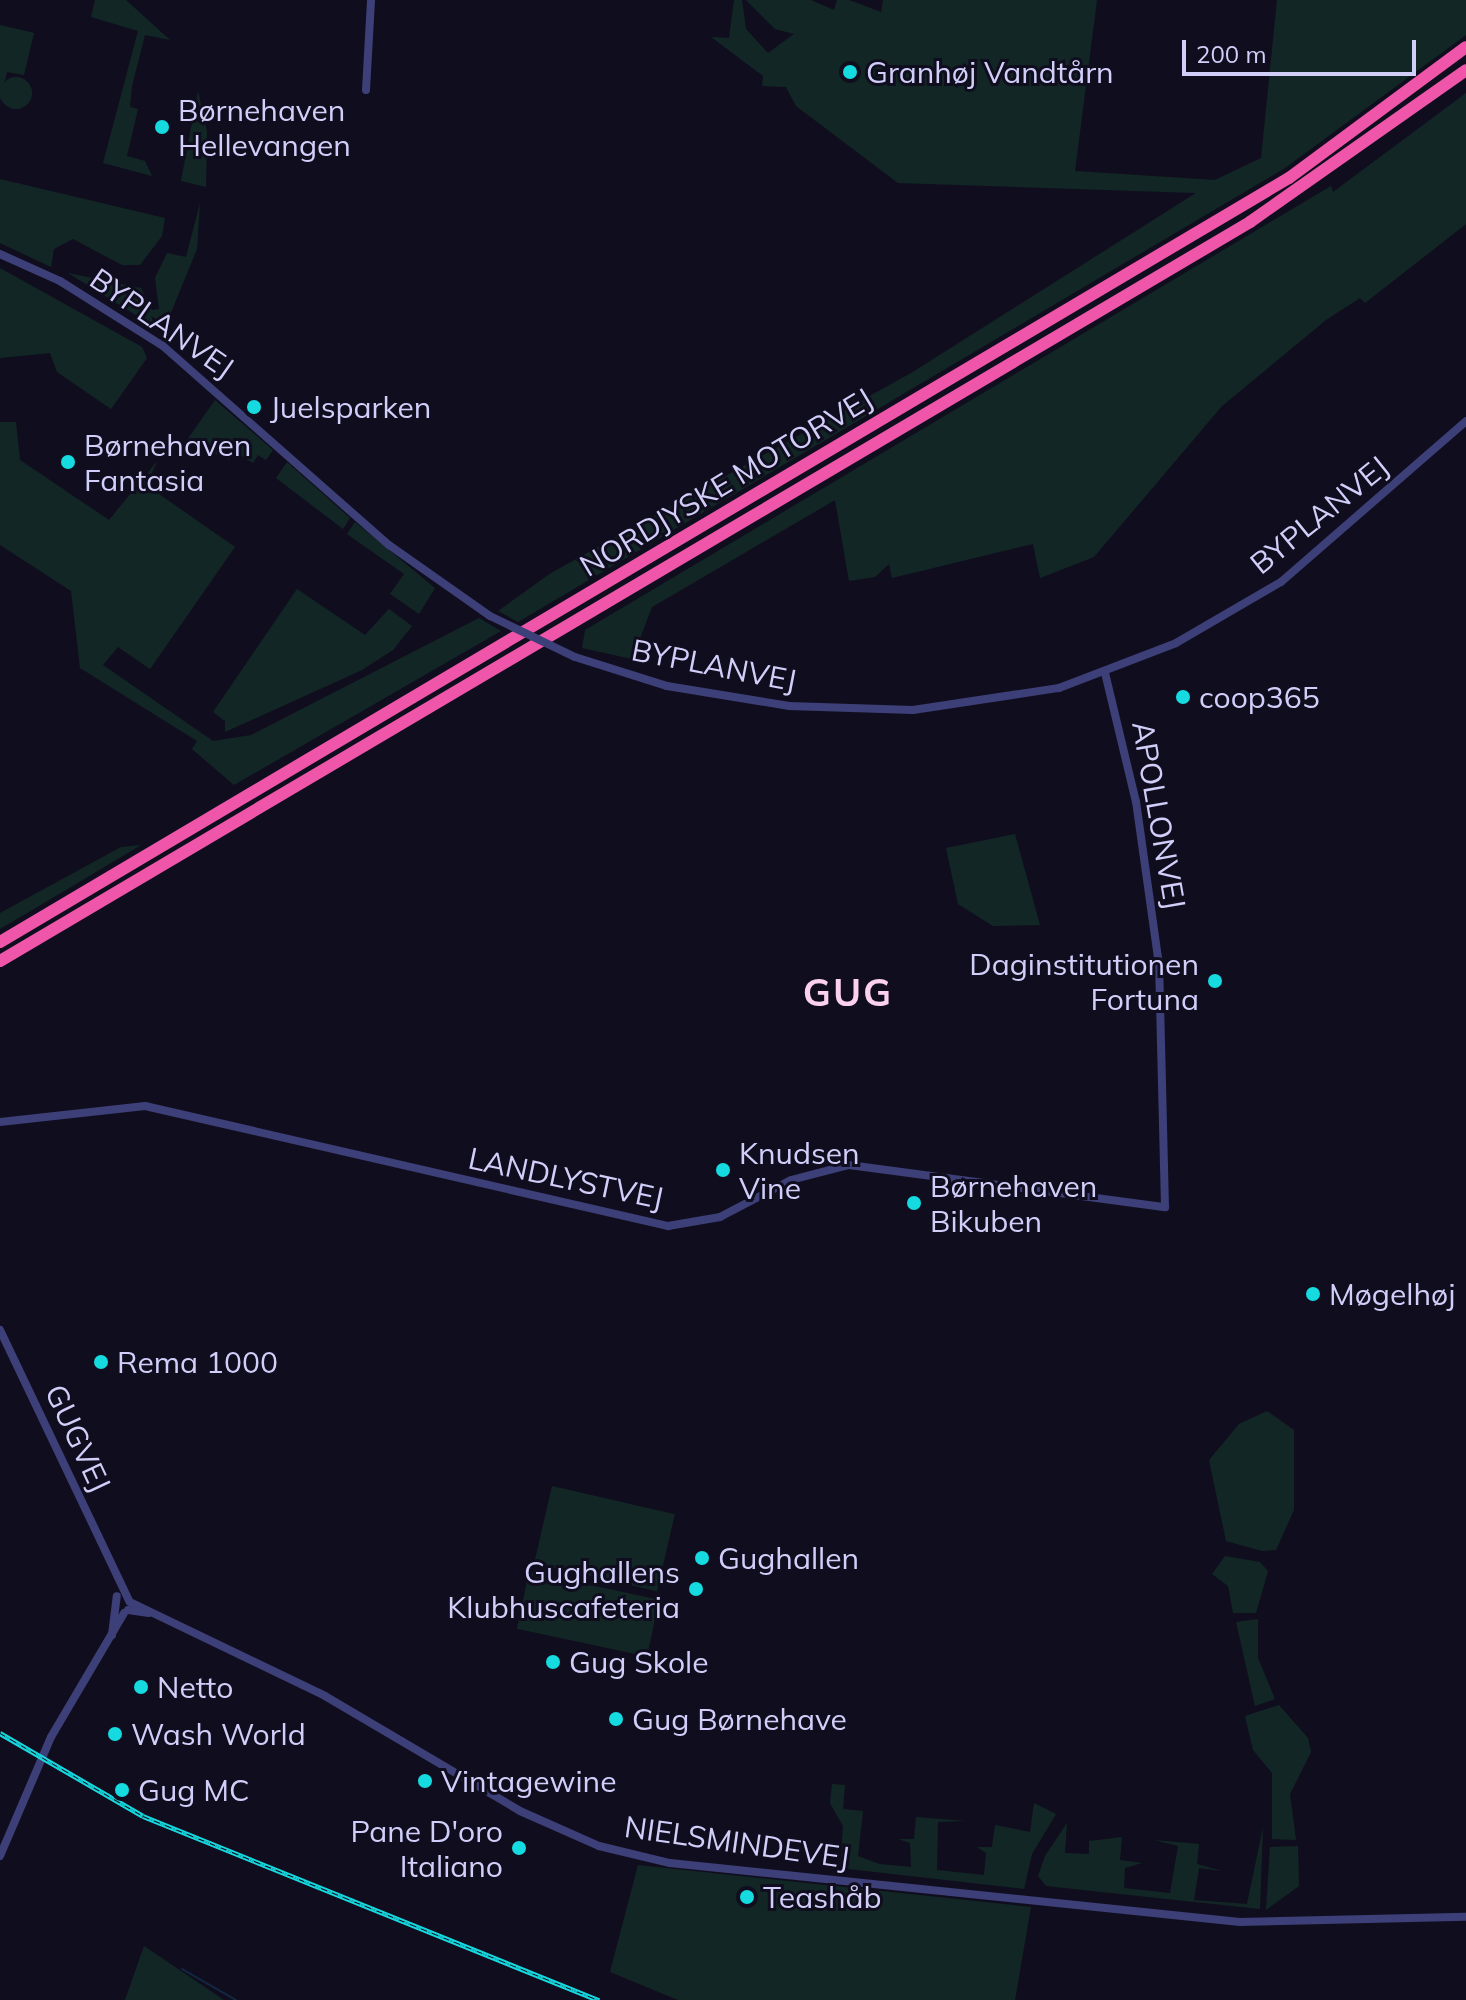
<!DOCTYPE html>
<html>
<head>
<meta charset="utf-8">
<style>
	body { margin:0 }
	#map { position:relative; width:1466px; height:2000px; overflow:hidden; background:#100e1e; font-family:Mulish,sans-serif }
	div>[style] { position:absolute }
	.green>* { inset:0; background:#122725; transform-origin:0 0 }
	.round { border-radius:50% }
	.stream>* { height:2px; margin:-1px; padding:0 1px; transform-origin:1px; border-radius:1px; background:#122842 }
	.tertiary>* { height:8px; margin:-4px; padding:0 4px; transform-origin:4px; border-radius:4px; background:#3d3f78 }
	.motorway>* { height:12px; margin:-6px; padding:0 6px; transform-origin:6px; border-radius:6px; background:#ef56aa }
	.rail>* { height:5px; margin-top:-2.5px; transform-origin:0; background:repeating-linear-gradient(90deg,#100e1e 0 6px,#15dae0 0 12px); box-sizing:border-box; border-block:2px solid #15dae0 }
	.tertiary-bridge>* { height:8px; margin:-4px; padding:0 4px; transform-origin:4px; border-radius:4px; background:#3d3f78 }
	.dots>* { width:22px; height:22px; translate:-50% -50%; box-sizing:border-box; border:4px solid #100e1e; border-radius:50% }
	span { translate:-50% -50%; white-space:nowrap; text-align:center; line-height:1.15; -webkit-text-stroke:6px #100e1e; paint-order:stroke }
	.poi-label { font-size:30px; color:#d1cffa }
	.left { translate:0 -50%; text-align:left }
	.right { translate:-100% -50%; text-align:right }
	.street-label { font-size:30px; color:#d1cffa }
	.district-label { font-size:38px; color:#fbd1ee; font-weight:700; letter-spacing:2px }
	.scale { position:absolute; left:1182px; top:40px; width:234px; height:36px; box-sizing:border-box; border:4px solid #d1cffa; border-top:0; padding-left:10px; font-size:24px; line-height:28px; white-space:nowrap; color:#d1cffa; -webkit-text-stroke:6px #100e1e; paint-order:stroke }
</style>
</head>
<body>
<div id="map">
	<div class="green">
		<i style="clip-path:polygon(95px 0,126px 0,170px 40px,145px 35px,132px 86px,130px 107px,138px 109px,127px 156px,145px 161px,152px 176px,103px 163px,138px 31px,91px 17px)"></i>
		<i style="clip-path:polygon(734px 0,742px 0,746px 29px,768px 53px,794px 34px,775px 29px,746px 0,811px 0,834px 10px,837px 0,849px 0,881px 12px,883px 0,1097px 0,1075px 171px,1215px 180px,1261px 158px,1277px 0,1466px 0,1466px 35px,1285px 168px,518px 622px,498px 611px,551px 573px,911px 373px,1196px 193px,898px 183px,796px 106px,786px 87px,762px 86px,763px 76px,711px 37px,729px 38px)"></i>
		<i style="clip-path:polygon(0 25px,34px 33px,24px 75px,7px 72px,0 101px)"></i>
		<i class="round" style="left:0;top:77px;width:32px;height:32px"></i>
		<i style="clip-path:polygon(198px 91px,207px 132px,206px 187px,181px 181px)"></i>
		<i style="clip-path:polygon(1466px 93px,1466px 224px,1365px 303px,1360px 298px,1326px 320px,1222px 406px,1094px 557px,1040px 578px,1033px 544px,892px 578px,889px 564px,875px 577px,849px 581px,835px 500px,652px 607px,632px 659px,582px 648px,585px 630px,1331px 186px,1333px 192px)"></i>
		<i style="clip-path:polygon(0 179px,165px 218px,162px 236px,140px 265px,122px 265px,73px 239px,54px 249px,51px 267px,0 243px)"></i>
		<i style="clip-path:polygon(200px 203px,197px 249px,163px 332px,68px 273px,141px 288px,152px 310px,159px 309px,155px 278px,167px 253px,186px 257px)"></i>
		<i style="clip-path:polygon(0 268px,142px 347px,147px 358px,111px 409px,57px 372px,50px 353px,0 358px)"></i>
		<i style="clip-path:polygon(215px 400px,273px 450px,266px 460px,258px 455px,253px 463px,235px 452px,229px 460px,187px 440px)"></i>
		<i style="clip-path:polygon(0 422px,16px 422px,20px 460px,109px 520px,158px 460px,146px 485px,235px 547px,150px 669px,118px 647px,103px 665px,213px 741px,251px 735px,479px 618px,501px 631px,234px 785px,192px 749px,197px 741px,80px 668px,71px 591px,0 545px)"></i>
		<i style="clip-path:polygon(287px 462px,350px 518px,343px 529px,276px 478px)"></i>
		<i style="clip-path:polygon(355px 522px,435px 588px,419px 614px,390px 594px,404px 574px,347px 534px)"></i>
		<i style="clip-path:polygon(297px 589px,365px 635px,389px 609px,412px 626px,393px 650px,362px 670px,225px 732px,225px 721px,213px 712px)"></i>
		<i style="clip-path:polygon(1015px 834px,1040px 925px,993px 926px,958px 904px,946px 848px)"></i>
		<i style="clip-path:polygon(141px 845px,66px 890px,0 929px,0 913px,121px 847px)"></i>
		<i style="clip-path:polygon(1267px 1411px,1294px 1430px,1294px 1510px,1276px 1550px,1262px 1551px,1226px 1541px,1209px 1460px,1239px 1424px)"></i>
		<i style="left:552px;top:1486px;width:126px;height:79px;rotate:13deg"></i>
		<i style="clip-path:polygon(1225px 1556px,1260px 1562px,1268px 1571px,1256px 1613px,1233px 1613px,1228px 1586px,1212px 1574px)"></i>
		<i style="left:529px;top:1572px;width:133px;height:58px;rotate:12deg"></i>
		<i style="clip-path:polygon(1258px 1619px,1258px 1658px,1275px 1699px,1255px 1706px,1236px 1622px)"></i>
		<i style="clip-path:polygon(1279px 1705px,1308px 1738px,1311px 1752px,1290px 1794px,1296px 1840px,1272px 1839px,1272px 1773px,1253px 1750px,1245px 1716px)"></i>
		<i style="clip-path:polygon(832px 1784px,845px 1785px,843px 1809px,863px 1811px,858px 1856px,879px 1864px,911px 1867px,910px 1843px,898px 1839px,914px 1839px,916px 1817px,965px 1821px,938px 1822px,937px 1870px,984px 1875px,986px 1853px,977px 1847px,992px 1847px,995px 1825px,1030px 1832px,1034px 1803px,1056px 1814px,1032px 1854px,1024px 1889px,840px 1868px,843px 1826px,830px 1803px)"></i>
		<i style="clip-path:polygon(1067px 1823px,1065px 1853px,1089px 1854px,1089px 1841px,1122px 1837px,1120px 1860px,1142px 1863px,1125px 1868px,1124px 1888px,1170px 1893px,1178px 1846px,1154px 1840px,1199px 1844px,1197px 1864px,1222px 1871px,1199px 1868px,1194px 1900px,1247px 1904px,1263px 1827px,1260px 1909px,1046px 1886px,1038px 1876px,1045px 1856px)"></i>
		<i style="clip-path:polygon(1298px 1846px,1299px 1886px,1266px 1910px,1270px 1847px)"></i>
		<i style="clip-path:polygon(638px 1865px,1031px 1907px,1015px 2000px,678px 2000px,610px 1972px)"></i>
		<i style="clip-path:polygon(144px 1946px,224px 2000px,125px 2000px)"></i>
	</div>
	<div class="stream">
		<i style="left:182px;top:1969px;width:62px;rotate:29.9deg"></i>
	</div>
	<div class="tertiary">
		<i style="left:366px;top:90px;width:90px;rotate:-86.8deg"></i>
		<i style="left:0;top:254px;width:66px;rotate:24.2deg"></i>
		<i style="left:60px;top:281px;width:122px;rotate:32.3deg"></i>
		<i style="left:163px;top:346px;width:301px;rotate:41.4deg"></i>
		<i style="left:389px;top:545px;width:123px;rotate:35.1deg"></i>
		<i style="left:575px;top:657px;width:96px;rotate:17.5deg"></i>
		<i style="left:667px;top:686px;width:124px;rotate:9.3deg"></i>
		<i style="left:789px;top:706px;width:124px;rotate:1.8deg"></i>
		<i style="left:913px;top:710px;width:148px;rotate:-8.6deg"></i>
		<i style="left:1059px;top:688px;width:125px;rotate:-21deg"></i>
		<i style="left:1176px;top:643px;width:121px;rotate:-30.2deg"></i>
		<i style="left:1281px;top:582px;width:245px;rotate:-41deg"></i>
		<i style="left:0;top:1122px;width:146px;rotate:-6.3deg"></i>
		<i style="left:145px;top:1106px;width:537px;rotate:12.92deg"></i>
		<i style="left:668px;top:1226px;width:53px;rotate:-9.8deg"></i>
		<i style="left:720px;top:1217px;width:80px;rotate:-27.5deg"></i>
		<i style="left:791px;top:1180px;width:60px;rotate:-14.5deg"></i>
		<i style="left:849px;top:1165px;width:319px;rotate:7.6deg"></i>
		<i style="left:1165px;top:1207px;width:242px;rotate:-91.4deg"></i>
		<i style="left:1159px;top:965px;width:165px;rotate:-98deg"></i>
		<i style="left:1136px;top:802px;width:133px;rotate:-103.5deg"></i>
		<i style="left:0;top:1330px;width:301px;rotate:64.5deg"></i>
		<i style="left:130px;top:1602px;width:216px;rotate:25.7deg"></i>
		<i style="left:325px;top:1696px;width:226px;rotate:30.5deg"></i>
		<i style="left:520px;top:1811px;width:86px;rotate:23.9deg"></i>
		<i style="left:599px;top:1846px;width:73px;rotate:13.5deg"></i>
		<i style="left:670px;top:1863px;width:573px;rotate:5.91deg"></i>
		<i style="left:1240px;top:1922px;width:226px;rotate:-1.3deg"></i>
		<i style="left:128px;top:1610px;width:21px;rotate:8deg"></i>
		<i style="left:112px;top:1635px;width:39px;rotate:-83deg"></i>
		<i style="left:0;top:1856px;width:129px;rotate:-66.8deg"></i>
		<i style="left:51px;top:1737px;width:144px;rotate:-59.5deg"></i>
	</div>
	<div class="motorway">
		<i style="left:0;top:942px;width:1498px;rotate:-30.66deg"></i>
		<i style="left:1289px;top:178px;width:220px;rotate:-36.5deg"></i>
		<i style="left:0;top:961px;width:1452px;rotate:-30.59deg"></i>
		<i style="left:1250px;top:222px;width:264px;rotate:-35.1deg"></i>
	</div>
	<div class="rail">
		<i style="left:0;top:1733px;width:165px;rotate:30.1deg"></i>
		<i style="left:143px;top:1816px;width:492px;rotate:22deg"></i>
	</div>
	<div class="tertiary-bridge">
		<i style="left:490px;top:616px;width:94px;rotate:25.8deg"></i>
	</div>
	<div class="dots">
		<i style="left:850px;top:72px;background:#15dae0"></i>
		<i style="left:162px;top:127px;background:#15dae0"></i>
		<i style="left:254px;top:407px;background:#15dae0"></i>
		<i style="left:68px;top:462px;background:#15dae0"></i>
		<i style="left:1183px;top:697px;background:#15dae0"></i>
		<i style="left:1215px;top:981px;background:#15dae0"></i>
		<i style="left:723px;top:1170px;background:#15dae0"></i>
		<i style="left:914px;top:1203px;background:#15dae0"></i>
		<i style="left:1313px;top:1294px;background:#15dae0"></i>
		<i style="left:101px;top:1362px;background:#15dae0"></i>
		<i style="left:702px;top:1558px;background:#15dae0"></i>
		<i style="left:696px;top:1589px;background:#15dae0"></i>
		<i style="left:553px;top:1662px;background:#15dae0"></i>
		<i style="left:141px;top:1687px;background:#15dae0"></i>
		<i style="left:616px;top:1719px;background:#15dae0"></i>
		<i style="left:115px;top:1734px;background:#15dae0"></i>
		<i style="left:425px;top:1781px;background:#15dae0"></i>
		<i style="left:122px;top:1790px;background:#15dae0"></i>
		<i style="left:519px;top:1848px;background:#15dae0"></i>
		<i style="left:747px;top:1897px;background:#15dae0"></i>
	</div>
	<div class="poi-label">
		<span class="left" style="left:866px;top:72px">Granhøj Vandtårn</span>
		<span class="left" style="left:178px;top:127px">Børnehaven<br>Hellevangen</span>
		<span class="left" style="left:270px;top:407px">Juelsparken</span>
		<span class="left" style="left:84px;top:462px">Børnehaven<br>Fantasia</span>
		<span class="left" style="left:1199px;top:697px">coop365</span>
		<span class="right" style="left:1199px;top:981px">Daginstitutionen<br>Fortuna</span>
		<span class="left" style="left:739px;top:1170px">Knudsen<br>Vine</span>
		<span class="left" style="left:930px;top:1203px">Børnehaven<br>Bikuben</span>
		<span class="left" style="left:1329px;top:1294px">Møgelhøj</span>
		<span class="left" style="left:117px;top:1362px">Rema 1000</span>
		<span class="left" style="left:718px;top:1558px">Gughallen</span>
		<span class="right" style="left:680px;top:1589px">Gughallens<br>Klubhuscafeteria</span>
		<span class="left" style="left:569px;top:1662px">Gug Skole</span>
		<span class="left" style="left:157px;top:1687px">Netto</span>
		<span class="left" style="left:632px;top:1719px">Gug Børnehave</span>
		<span class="left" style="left:131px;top:1734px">Wash World</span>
		<span class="left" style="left:441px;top:1781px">Vintagewine</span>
		<span class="left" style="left:138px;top:1790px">Gug MC</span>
		<span class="right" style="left:503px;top:1848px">Pane D'oro<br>Italiano</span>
		<span class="left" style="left:763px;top:1897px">Teashåb</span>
	</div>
	<div class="street-label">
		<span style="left:162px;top:323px;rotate:35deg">BYPLANVEJ</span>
		<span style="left:726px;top:482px;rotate:-31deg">NORDJYSKE MOTORVEJ</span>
		<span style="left:1319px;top:515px;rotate:-39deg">BYPLANVEJ</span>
		<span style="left:714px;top:665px;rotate:11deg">BYPLANVEJ</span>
		<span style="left:1159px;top:815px;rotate:80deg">APOLLONVEJ</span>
		<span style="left:566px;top:1178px;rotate:12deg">LANDLYSTVEJ</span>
		<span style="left:78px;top:1438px;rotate:65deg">GUGVEJ</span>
		<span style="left:737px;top:1842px;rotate:8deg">NIELSMINDEVEJ</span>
	</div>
	<div class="district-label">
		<span style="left:848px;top:993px">GUG</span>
	</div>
	<div class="scale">200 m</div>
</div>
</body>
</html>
